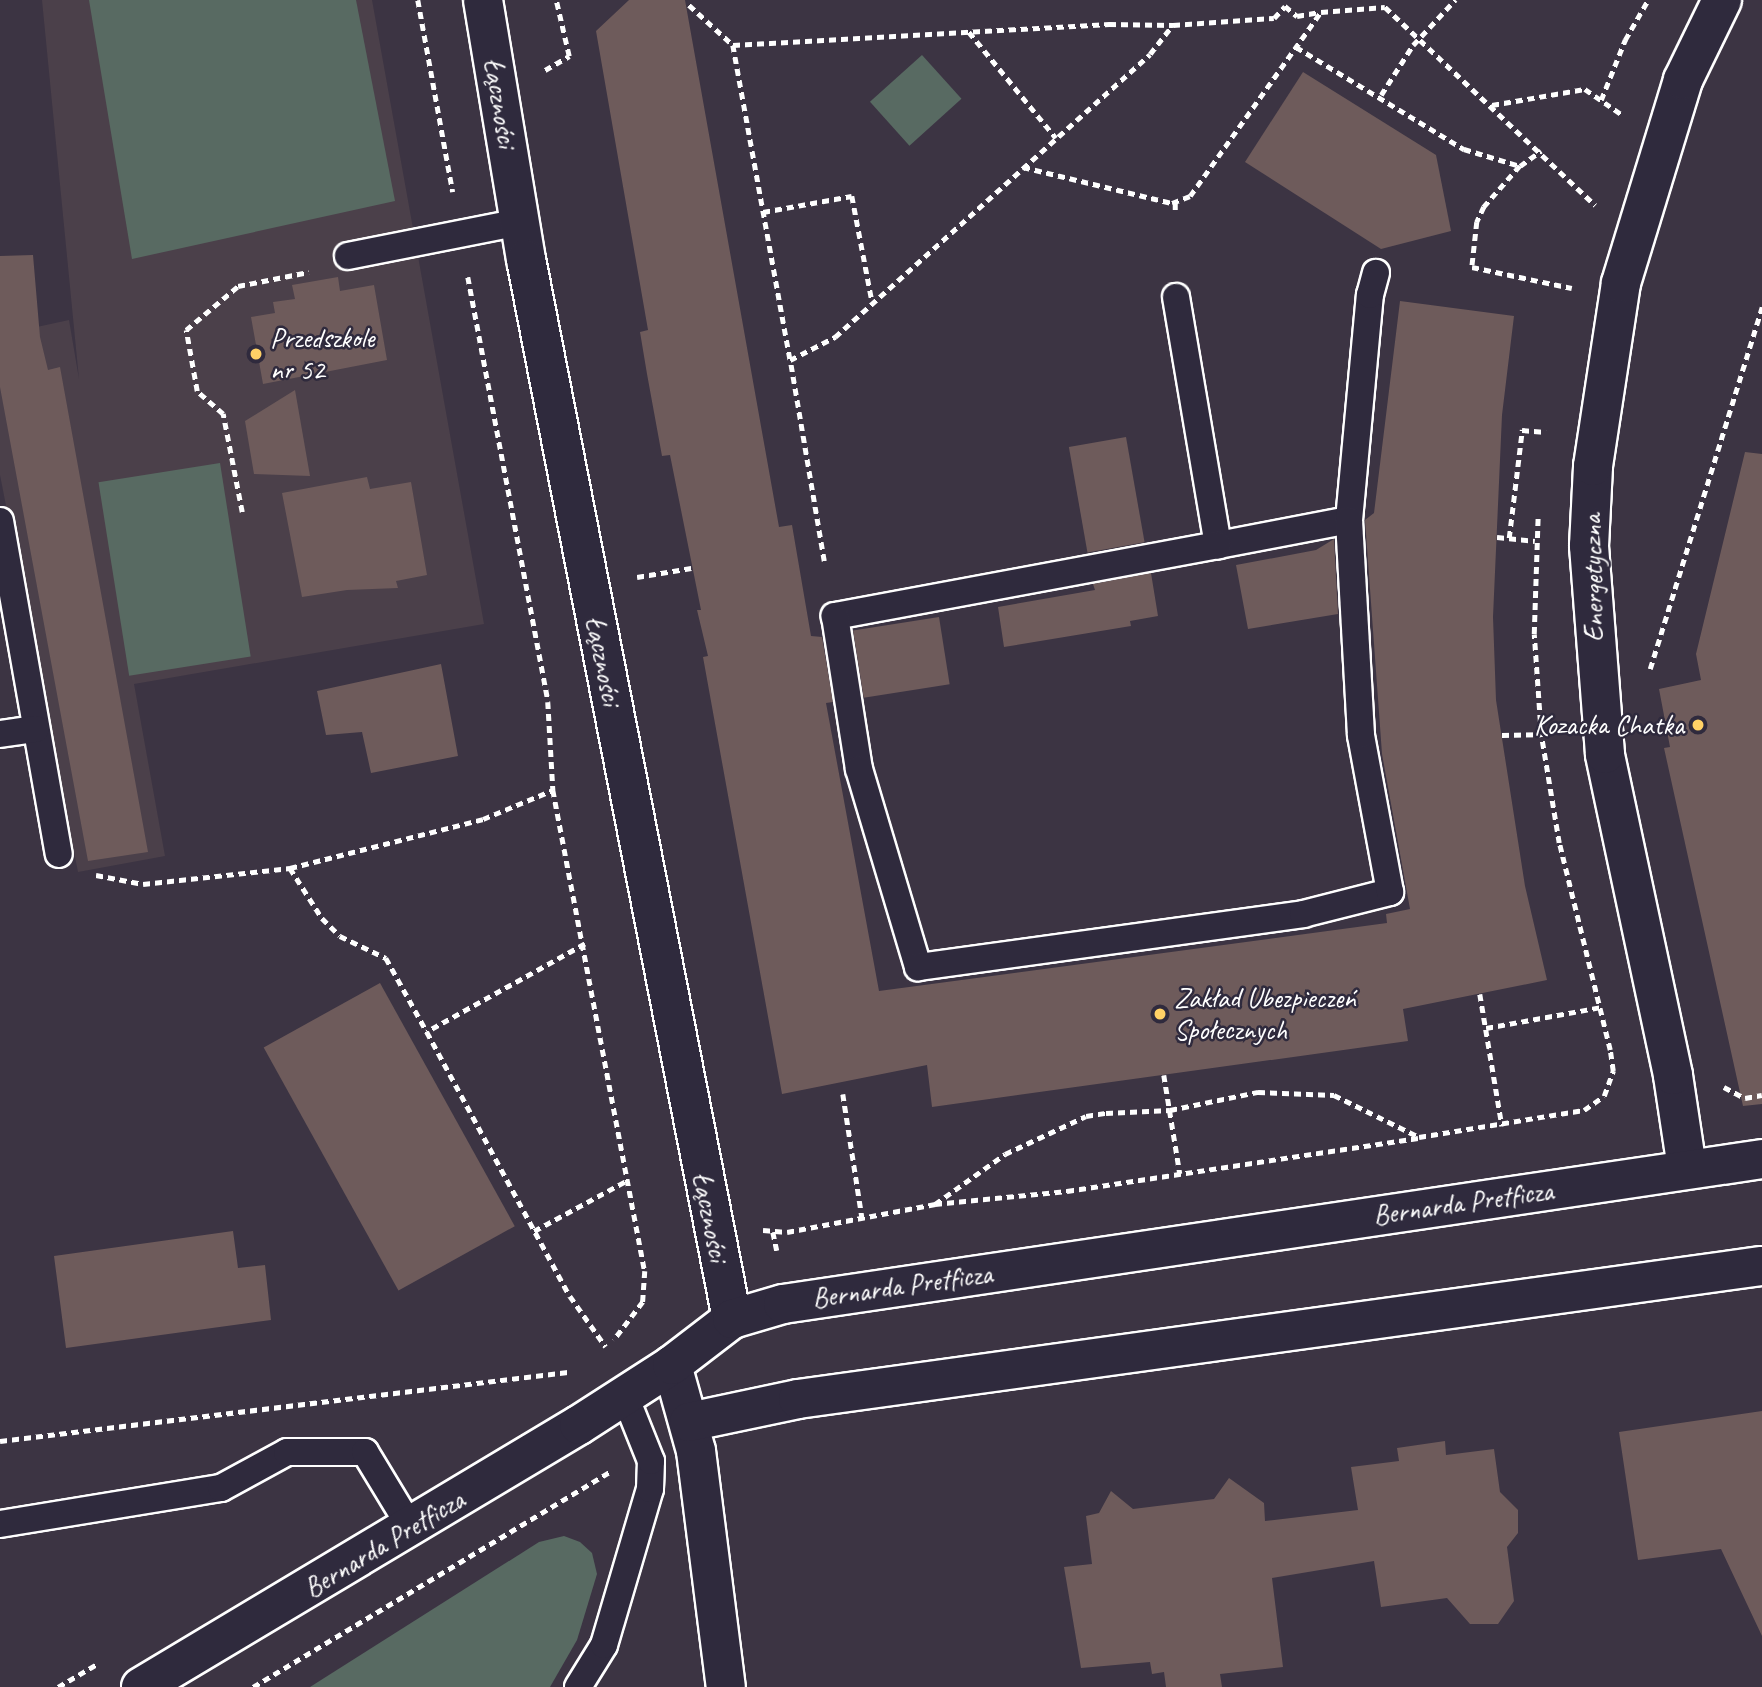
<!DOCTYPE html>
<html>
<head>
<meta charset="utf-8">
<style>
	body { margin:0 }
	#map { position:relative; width:1762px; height:1687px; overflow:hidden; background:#3c3443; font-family:Caveat,sans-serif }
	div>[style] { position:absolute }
	.built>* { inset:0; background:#4b404a }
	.green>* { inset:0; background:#586a62; transform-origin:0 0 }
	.building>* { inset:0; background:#6e5b5b; transform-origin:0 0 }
	.path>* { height:4.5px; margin-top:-2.25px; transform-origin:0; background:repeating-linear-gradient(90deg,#fff 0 7px,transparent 0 12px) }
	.roads { filter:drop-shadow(2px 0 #fff) drop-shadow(-2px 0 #fff) drop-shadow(0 2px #fff) drop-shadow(0 -2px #fff) }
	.lane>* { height:26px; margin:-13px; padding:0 13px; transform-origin:13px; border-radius:13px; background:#2f2a3d }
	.street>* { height:38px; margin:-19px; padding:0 19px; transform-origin:19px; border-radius:19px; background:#2f2a3d }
	.secondary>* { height:38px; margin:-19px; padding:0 19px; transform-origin:19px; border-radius:19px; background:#2f2a3d }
	.dots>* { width:19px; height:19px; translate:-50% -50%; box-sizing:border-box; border:4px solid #2f2a3d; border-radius:50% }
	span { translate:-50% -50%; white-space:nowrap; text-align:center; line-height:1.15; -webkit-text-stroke:5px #2f2a3d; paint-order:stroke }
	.street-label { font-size:28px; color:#fff }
	.poi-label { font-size:28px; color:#fff }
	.left { translate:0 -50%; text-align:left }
	.right { translate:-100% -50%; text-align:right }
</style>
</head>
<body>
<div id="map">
	<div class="built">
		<i style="clip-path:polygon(42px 0,372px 0,484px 624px,134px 684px,165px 856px,78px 872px,0 475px,0 335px,69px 320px,79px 379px)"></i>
	</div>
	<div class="green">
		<i style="clip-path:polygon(89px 0,356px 0,395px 201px,132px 259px)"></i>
		<i style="left:922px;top:55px;width:59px;height:70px;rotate:48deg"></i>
		<i style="left:220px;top:463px;width:196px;height:123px;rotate:81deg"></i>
		<i style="clip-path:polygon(564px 1536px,580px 1542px,592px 1553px,597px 1574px,577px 1640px,550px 1687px,310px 1687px,539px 1542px)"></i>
	</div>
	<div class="building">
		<i style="clip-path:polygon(629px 0,685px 0,779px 527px,792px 525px,811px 636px,822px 637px,833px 702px,826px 703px,879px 991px,1387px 923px,1386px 914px,1410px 909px,1382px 754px,1365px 520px,1374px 513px,1400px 301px,1514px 316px,1502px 415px,1493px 617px,1496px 700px,1525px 886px,1547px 980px,1403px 1009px,1408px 1041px,932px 1107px,927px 1065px,782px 1094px,703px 657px,708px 656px,697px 610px,701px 610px,670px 455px,662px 456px,647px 374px,640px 332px,648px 330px,596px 31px)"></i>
		<i style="clip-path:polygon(1303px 72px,1436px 155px,1451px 231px,1381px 249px,1245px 162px)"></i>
		<i style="clip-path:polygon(33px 255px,40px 337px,48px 370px,60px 367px,148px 852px,88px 861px,0 387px,0 256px)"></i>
		<i style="clip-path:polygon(338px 277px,340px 291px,374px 285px,387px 360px,263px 384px,251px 317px,275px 313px,273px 302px,295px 299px,292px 285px)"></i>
		<i style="clip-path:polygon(295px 390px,310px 476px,254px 474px,245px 421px)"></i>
		<i style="left:1126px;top:437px;width:107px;height:58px;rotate:80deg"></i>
		<i style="clip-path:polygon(1745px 452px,1762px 454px,1762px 1104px,1743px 1106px,1664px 748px,1670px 747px,1659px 689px,1701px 680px,1696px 654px)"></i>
		<i style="clip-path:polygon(367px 477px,370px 489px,411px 482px,427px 575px,396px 581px,398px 588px,347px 590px,302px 597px,282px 493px)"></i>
		<i style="clip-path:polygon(1334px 539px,1338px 614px,1248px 629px,1236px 565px,1316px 550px)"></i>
		<i style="clip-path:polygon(1151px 573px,1158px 616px,1130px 621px,1131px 626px,1004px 647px,998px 607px,1095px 590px,1093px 584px)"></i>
		<i style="left:939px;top:617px;width:68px;height:87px;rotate:81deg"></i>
		<i style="clip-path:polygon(441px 664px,458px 756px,371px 773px,362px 732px,326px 735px,317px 691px)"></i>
		<i style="left:380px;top:983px;width:278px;height:133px;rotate:61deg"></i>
		<i style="clip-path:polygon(233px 1231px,238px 1268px,265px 1265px,271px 1320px,66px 1348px,54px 1256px)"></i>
		<i style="clip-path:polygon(1762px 1411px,1762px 1636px,1721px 1549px,1638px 1560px,1619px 1432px)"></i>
		<i style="clip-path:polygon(1445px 1441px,1446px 1455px,1494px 1449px,1500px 1492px,1518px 1510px,1518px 1533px,1507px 1547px,1514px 1601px,1498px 1624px,1470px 1624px,1447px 1598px,1381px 1607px,1374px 1561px,1272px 1578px,1283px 1667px,1220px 1674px,1222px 1687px,1166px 1687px,1164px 1672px,1152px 1674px,1150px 1662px,1081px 1668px,1064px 1567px,1092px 1564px,1086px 1516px,1099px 1513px,1111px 1491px,1133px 1509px,1214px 1499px,1229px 1478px,1264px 1503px,1265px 1521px,1358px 1510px,1351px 1467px,1399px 1461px,1397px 1448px)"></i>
	</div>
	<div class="path">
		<i style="left:418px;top:0;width:195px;rotate:79.7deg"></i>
		<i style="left:689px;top:5px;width:59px;rotate:42.3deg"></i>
		<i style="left:733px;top:45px;width:320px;rotate:79.7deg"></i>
		<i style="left:969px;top:32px;width:137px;rotate:50.6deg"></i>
		<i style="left:733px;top:45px;width:377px;rotate:-3.2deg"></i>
		<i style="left:1109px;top:24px;width:64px;rotate:0.9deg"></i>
		<i style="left:1173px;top:25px;width:101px;rotate:-4deg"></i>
		<i style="left:1274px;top:18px;width:16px;rotate:-47deg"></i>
		<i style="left:1285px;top:6px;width:16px;rotate:40deg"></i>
		<i style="left:1297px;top:16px;width:23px;rotate:-10deg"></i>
		<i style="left:1296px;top:47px;width:197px;rotate:31.3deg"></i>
		<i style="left:1464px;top:149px;width:59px;rotate:16.9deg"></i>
		<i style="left:1520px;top:166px;width:26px;rotate:-36deg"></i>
		<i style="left:545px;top:70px;width:28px;rotate:-30deg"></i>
		<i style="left:569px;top:56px;width:57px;rotate:-103.1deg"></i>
		<i style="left:1381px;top:95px;width:59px;rotate:-57.4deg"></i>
		<i style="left:1413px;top:45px;width:62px;rotate:-47deg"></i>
		<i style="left:1601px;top:100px;width:65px;rotate:-68.2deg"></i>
		<i style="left:1625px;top:40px;width:46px;rotate:-60.1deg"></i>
		<i style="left:1492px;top:105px;width:94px;rotate:-9.8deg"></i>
		<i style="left:1585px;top:89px;width:44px;rotate:34.8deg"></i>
		<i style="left:1520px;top:166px;width:55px;rotate:131.3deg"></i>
		<i style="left:1484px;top:207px;width:17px;rotate:115deg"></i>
		<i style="left:1477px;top:222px;width:45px;rotate:96.3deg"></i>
		<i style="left:1472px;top:267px;width:102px;rotate:11.9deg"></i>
		<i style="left:1023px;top:167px;width:153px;rotate:13.6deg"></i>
		<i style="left:1172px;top:203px;width:19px;rotate:-21deg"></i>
		<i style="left:1190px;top:196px;width:226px;rotate:-54.6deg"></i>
		<i style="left:1321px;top:12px;width:64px;rotate:-4.5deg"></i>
		<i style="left:1385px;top:7px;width:289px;rotate:43.3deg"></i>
		<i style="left:1175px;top:210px;width:8px;rotate:-90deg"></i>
		<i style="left:763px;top:212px;width:90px;rotate:-10.2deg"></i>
		<i style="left:852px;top:196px;width:107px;rotate:79.2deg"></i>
		<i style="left:468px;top:277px;width:432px;rotate:79.3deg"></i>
		<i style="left:548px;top:702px;width:88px;rotate:86.7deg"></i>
		<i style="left:553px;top:790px;width:490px;rotate:79.2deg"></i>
		<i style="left:645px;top:1271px;width:31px;rotate:94deg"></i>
		<i style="left:643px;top:1302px;width:48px;rotate:127.3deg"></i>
		<i style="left:242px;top:512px;width:100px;rotate:-101deg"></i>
		<i style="left:223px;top:414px;width:35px;rotate:-139deg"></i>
		<i style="left:197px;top:391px;width:62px;rotate:-100.2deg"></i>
		<i style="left:186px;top:330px;width:68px;rotate:-40.2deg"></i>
		<i style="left:238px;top:286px;width:72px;rotate:-11.2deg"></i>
		<i style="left:1497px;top:537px;width:38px;rotate:6deg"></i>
		<i style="left:1509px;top:538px;width:109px;rotate:-83.1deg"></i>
		<i style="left:1522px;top:430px;width:24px;rotate:5deg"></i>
		<i style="left:824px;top:561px;width:204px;rotate:-99.6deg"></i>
		<i style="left:790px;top:360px;width:51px;rotate:-27.1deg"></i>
		<i style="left:835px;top:337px;width:423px;rotate:-41.9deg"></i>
		<i style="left:1150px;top:54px;width:37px;rotate:-52deg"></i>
		<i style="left:637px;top:577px;width:55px;rotate:-9.5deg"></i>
		<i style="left:1650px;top:669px;width:379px;rotate:-72.8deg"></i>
		<i style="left:1502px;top:735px;width:39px;rotate:-1deg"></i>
		<i style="left:290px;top:868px;width:59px;rotate:57.4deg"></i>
		<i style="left:322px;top:918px;width:25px;rotate:45deg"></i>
		<i style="left:340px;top:936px;width:51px;rotate:25.6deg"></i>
		<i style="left:386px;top:958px;width:85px;rotate:61deg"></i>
		<i style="left:96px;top:875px;width:48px;rotate:10.8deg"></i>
		<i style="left:143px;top:884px;width:148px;rotate:-6.2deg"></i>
		<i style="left:290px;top:868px;width:199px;rotate:-14.2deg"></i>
		<i style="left:483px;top:819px;width:76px;rotate:-22.5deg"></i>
		<i style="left:585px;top:944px;width:181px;rotate:150.9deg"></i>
		<i style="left:427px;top:1032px;width:300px;rotate:61.6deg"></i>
		<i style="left:570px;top:1296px;width:62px;rotate:54.8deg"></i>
		<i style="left:1480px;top:994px;width:134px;rotate:80.5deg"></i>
		<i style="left:1486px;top:1028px;width:118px;rotate:-10.3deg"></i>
		<i style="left:1164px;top:1075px;width:100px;rotate:80.8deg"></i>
		<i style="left:1724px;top:1087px;width:24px;rotate:28deg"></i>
		<i style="left:1745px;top:1098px;width:17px;rotate:-10deg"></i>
		<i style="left:843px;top:1094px;width:124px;rotate:81.2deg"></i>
		<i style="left:935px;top:1204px;width:133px;rotate:-5.6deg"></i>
		<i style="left:1067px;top:1191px;width:355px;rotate:-8.6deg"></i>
		<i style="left:763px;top:1230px;width:24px;rotate:5deg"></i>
		<i style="left:787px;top:1232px;width:151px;rotate:-10.7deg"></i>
		<i style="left:935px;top:1204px;width:86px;rotate:-35.5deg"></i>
		<i style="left:1005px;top:1154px;width:89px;rotate:-25.1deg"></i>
		<i style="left:1086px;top:1116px;width:20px;rotate:-9deg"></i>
		<i style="left:1106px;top:1113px;width:64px;rotate:-2.7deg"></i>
		<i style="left:1170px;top:1110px;width:90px;rotate:-11.6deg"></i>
		<i style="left:1258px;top:1092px;width:76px;rotate:2.3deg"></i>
		<i style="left:1334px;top:1095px;width:95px;rotate:26.3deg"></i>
		<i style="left:1419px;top:1137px;width:167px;rotate:-9.3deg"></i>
		<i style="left:1584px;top:1110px;width:24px;rotate:-35deg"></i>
		<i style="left:1604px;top:1096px;width:27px;rotate:-70deg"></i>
		<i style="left:1613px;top:1071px;width:21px;rotate:-98deg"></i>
		<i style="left:1610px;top:1050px;width:213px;rotate:-103.8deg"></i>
		<i style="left:1559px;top:843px;width:110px;rotate:-99.4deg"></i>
		<i style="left:1541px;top:734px;width:100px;rotate:-94deg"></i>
		<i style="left:1534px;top:634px;width:119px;rotate:-88.1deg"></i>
		<i style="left:534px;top:1231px;width:107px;rotate:-28.5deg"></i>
		<i style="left:773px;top:1232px;width:19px;rotate:78deg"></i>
		<i style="left:0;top:1441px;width:572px;rotate:-6.93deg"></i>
		<i style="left:58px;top:1687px;width:45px;rotate:-30.5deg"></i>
		<i style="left:253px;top:1687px;width:416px;rotate:-31.1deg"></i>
	</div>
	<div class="roads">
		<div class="lane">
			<i style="left:348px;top:256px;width:174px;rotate:-11.2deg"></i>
			<i style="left:1176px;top:297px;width:252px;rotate:80.4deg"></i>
			<i style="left:1218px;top:545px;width:133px;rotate:-10.8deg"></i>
			<i style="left:1349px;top:520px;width:226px;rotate:-84.7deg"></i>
			<i style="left:1370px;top:295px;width:23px;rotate:-75deg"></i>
			<i style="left:0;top:521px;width:338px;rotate:80deg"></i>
			<i style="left:1218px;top:545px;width:390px;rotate:169.5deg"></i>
			<i style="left:835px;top:616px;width:155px;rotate:81.1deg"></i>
			<i style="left:859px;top:769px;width:207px;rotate:73.4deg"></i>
			<i style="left:918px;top:967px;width:389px;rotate:-7.8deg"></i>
			<i style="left:1303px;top:914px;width:90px;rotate:-14.2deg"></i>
			<i style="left:1390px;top:892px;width:160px;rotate:-100.5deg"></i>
			<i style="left:1361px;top:735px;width:215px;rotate:-93.2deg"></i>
			<i style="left:0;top:734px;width:36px;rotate:-8deg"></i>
			<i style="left:0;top:1524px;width:224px;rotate:-9.3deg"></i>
			<i style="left:221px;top:1488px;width:75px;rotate:-28.6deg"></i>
			<i style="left:287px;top:1452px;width:78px"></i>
			<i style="left:365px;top:1452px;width:89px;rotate:58.8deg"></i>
			<i style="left:578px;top:1687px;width:49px;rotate:-58.2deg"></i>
			<i style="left:604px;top:1645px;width:163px;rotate:-73.6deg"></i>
			<i style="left:650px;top:1489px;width:28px;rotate:-88deg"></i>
			<i style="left:651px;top:1461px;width:70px;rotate:-111.8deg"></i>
		</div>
		<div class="street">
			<i style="left:483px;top:0;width:263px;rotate:80.6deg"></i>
			<i style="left:526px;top:259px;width:1080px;rotate:79deg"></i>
			<i style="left:1687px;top:1168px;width:94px;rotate:-98.6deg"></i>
			<i style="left:1673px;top:1075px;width:328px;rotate:-102deg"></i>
			<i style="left:1605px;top:754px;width:209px;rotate:-94.4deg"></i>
			<i style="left:1589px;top:546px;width:80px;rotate:-87.1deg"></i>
			<i style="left:1593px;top:466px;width:185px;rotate:-81.3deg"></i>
			<i style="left:1621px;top:283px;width:212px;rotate:-73deg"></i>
			<i style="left:1683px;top:80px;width:89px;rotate:-64deg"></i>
			<i style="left:672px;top:1365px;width:89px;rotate:74.4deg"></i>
			<i style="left:696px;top:1451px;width:238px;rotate:82.8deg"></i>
			<i style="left:689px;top:1422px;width:111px;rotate:-11.9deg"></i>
			<i style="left:798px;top:1399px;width:973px;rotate:-7.86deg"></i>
		</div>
		<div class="secondary">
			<i style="left:141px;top:1687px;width:510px;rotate:-30.89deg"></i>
			<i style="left:579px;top:1425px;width:111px;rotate:-32.8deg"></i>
			<i style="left:672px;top:1365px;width:76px;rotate:-37.5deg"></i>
			<i style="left:732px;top:1319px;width:53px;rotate:-16.4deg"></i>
			<i style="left:783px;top:1304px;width:990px;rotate:-8.42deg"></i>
		</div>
	</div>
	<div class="dots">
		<i style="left:256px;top:354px;background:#ffd166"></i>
		<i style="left:1698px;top:725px;background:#ffd166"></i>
		<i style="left:1160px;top:1014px;background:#ffd166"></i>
	</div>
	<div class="street-label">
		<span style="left:500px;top:103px;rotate:81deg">Łączności</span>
		<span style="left:1593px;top:578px;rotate:-91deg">Energetyczna</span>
		<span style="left:603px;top:661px;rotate:79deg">Łączności</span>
		<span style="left:1463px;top:1203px;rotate:-8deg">Bernarda Pretficza</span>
		<span style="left:710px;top:1217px;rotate:79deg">Łączności</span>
		<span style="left:902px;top:1286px;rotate:-8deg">Bernarda Pretficza</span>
		<span style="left:384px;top:1544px;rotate:-31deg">Bernarda Pretficza</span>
	</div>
	<div class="poi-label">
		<span class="left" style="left:270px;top:354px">Przedszkole<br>nr 52</span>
		<span class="right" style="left:1684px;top:725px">Kozacka Chatka</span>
		<span class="left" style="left:1174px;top:1014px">Zakład Ubezpieczeń<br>Społecznych</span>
	</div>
</div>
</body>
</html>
